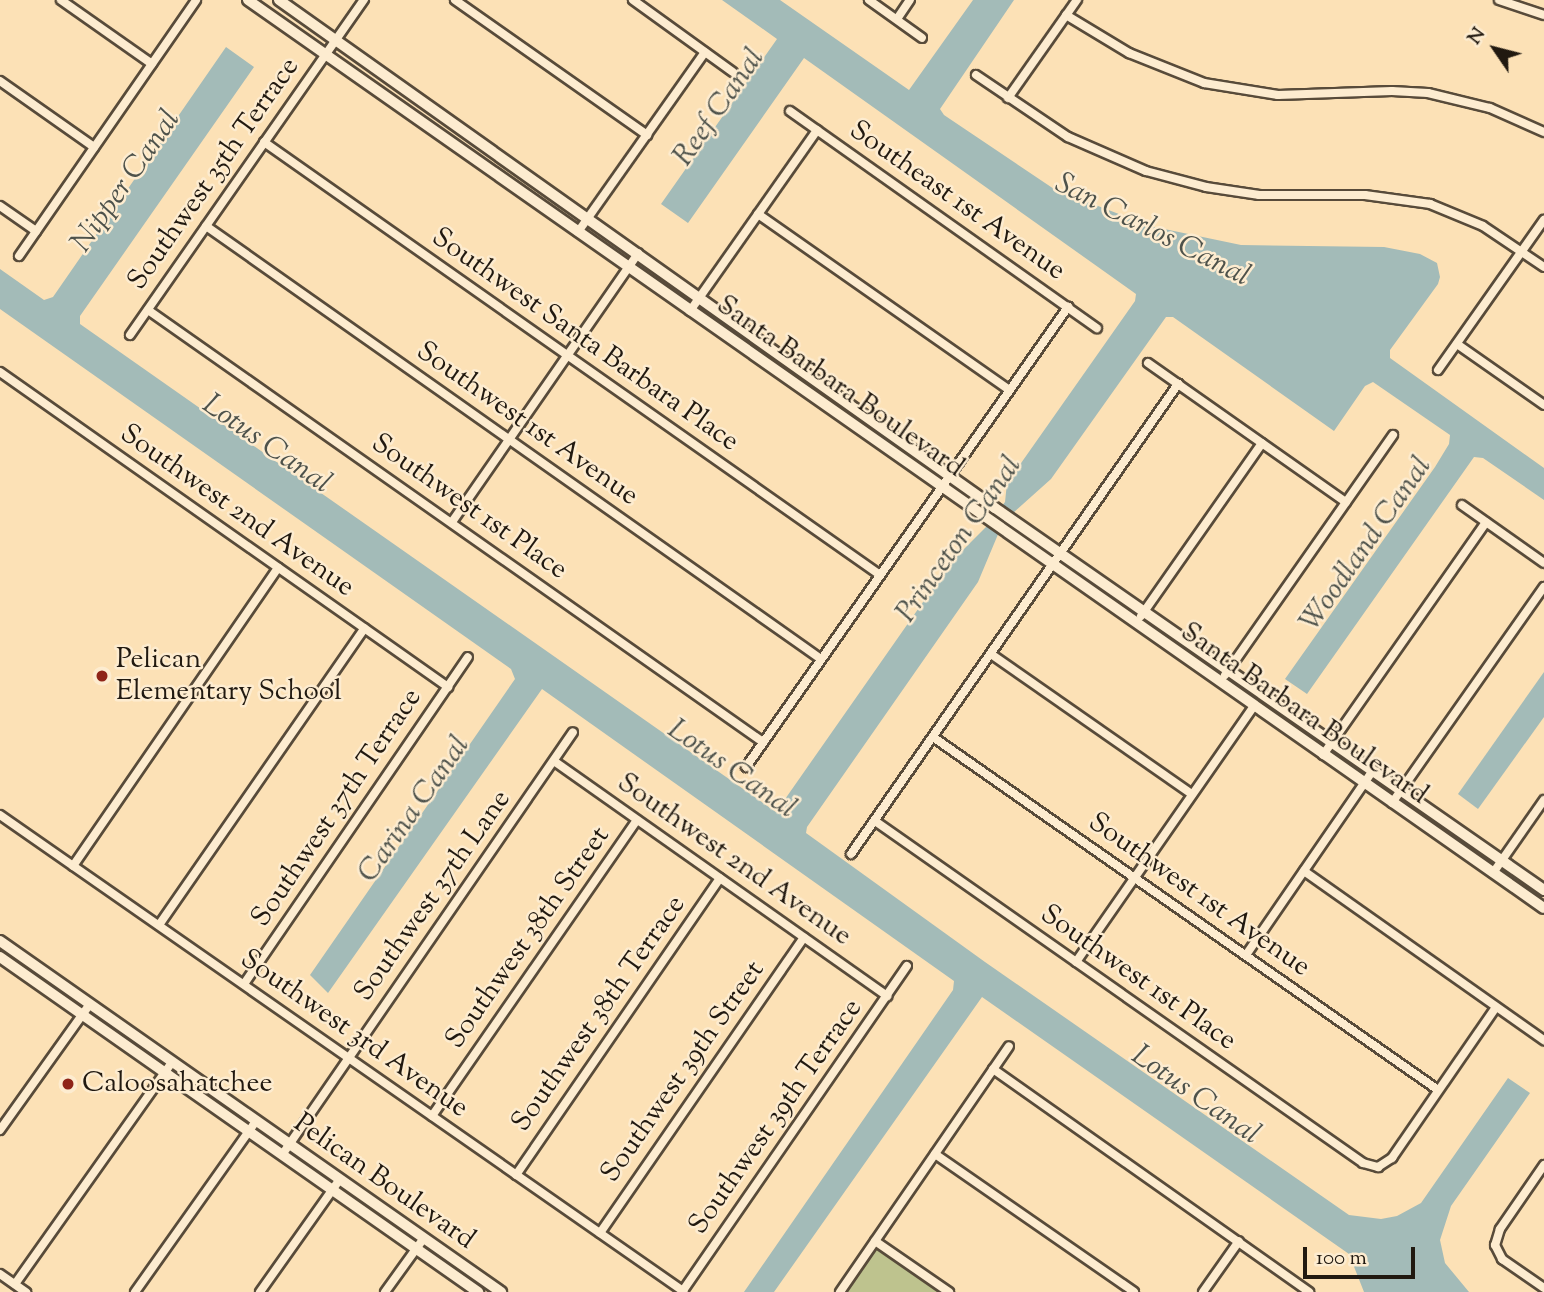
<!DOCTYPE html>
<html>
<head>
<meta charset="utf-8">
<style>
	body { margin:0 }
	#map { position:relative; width:1544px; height:1292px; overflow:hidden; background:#fce1b6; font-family:"Sorts Mill Goudy",serif }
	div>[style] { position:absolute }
	.green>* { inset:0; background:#bec38e }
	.water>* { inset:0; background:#a3bbb8 }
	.roads { filter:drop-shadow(2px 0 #584b3a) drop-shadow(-2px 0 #584b3a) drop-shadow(0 2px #584b3a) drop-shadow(0 -2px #584b3a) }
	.minor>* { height:8px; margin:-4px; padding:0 4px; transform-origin:4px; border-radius:4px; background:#fdecd0 }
	.tertiary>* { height:10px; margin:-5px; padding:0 5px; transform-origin:5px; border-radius:5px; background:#fdecd0 }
	.secondary>* { height:10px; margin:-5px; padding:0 5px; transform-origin:5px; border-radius:5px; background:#fdecd0 }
	.dots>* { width:19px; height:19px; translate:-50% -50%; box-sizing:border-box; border:4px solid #fdecd0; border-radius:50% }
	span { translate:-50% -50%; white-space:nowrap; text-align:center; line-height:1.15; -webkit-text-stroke:5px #fdecd0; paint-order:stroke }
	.street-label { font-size:28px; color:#211910 }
	.poi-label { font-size:28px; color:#211910 }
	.left { translate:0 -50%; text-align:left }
	.water-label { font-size:30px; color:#4e524b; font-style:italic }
	.north { position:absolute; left:1460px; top:14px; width:70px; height:70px; -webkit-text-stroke:5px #fdecd0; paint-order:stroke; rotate:305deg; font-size:19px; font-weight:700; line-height:28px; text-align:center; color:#211910 }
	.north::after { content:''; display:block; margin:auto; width:24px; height:32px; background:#211910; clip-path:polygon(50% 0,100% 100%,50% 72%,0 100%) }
	.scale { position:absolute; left:1303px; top:1247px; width:112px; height:32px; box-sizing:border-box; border:4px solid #211910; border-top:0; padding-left:9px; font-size:21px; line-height:24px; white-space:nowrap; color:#211910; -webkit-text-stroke:5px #fdecd0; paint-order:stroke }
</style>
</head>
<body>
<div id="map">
	<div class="green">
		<i style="clip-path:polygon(875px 1241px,948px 1292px,840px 1292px)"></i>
	</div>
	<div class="water">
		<i style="clip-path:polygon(722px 0,780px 0,909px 90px,973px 0,1014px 0,940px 109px,944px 115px,1054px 189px,1150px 226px,1241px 245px,1384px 247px,1420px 254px,1437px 263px,1440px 277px,1438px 284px,1390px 350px,1390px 358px,1544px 468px,1544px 500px,1483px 458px,1474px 457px,1307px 694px,1285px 679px,1435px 467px,1449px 444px,1450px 435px,1373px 382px,1365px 386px,1334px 431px,1173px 317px,1166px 317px,1051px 479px,1013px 513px,999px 532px,978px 582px,807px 827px,806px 833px,985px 962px,1349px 1215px,1381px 1219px,1397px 1216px,1421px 1203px,1508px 1078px,1530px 1093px,1451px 1206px,1440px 1240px,1445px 1263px,1469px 1292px,1364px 1292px,1349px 1254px,982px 997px,774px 1292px,744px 1292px,953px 990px,954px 981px,542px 689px,328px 993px,310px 975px,515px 679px,511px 669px,0 309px,0 269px,44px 300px,53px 297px,226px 47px,254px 67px,80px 316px,80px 324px,776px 812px,951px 562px,988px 525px,1005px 502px,1007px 483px,1135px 301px,1136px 294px,804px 58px,688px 223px,661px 204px,777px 39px)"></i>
		<i style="clip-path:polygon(1544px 672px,1544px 717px,1478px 809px,1458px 794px)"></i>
	</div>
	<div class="roads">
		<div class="minor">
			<i style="left:61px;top:0;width:111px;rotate:35.1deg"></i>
			<i style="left:455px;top:0;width:235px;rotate:35.1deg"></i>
			<i style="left:633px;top:0;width:123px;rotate:35.8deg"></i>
			<i style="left:869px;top:0;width:65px;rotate:35.6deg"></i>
			<i style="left:1499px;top:0;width:47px;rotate:18.4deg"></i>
			<i style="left:1066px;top:15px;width:74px;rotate:31.1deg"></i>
			<i style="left:1129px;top:53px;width:81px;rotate:21.8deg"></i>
			<i style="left:1204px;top:83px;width:75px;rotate:9.2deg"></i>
			<i style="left:1278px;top:95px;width:114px;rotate:-2deg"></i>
			<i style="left:1392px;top:91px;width:36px;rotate:3deg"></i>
			<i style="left:1428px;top:93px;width:64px;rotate:13.6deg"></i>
			<i style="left:1490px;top:108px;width:59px;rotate:24deg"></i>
			<i style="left:897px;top:19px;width:23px;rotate:-56deg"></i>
			<i style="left:976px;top:75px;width:111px;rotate:34deg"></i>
			<i style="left:1068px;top:137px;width:85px;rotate:23.6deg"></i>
			<i style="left:1146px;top:171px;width:62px;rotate:14.9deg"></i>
			<i style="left:1206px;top:187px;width:54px;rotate:8.6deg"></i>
			<i style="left:1259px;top:195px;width:106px"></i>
			<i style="left:1365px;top:195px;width:66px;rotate:7.9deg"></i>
			<i style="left:1430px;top:204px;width:57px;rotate:22.5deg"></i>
			<i style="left:1483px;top:226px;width:73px;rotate:33.9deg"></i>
			<i style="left:0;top:81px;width:115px;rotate:35.1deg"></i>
			<i style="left:1008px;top:98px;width:120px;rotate:-54.9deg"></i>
			<i style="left:790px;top:111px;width:376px;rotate:35.3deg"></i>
			<i style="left:264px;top:142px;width:753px;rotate:35.1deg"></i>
			<i style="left:0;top:206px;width:44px;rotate:34.8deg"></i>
			<i style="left:758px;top:214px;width:307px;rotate:35deg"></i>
			<i style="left:206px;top:226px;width:752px;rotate:35.15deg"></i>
			<i style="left:578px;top:232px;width:220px;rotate:-54.8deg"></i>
			<i style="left:19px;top:256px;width:311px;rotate:-55.3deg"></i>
			<i style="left:148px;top:310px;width:752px;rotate:35.09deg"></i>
			<i style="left:690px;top:311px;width:221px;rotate:-54.9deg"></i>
			<i style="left:130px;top:335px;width:409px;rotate:-55.1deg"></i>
			<i style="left:1457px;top:344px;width:106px;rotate:35deg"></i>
			<i style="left:1148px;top:363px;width:242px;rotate:35.1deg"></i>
			<i style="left:1438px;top:370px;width:184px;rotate:-54.8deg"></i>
			<i style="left:0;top:372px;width:548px;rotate:35.11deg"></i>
			<i style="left:1462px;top:505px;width:100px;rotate:35.3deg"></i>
			<i style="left:452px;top:522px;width:327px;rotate:-55.3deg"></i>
			<i style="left:1141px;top:616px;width:211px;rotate:-55deg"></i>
			<i style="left:991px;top:654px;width:245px;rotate:34.9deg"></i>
			<i style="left:1225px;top:675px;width:293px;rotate:-55deg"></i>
			<i style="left:933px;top:737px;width:616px;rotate:34.95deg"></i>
			<i style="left:1323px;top:755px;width:284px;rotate:-55deg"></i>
			<i style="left:554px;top:761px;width:408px;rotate:35.2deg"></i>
			<i style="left:746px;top:767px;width:562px;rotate:-55.01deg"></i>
			<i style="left:1392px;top:803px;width:264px;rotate:-54.9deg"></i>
			<i style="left:0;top:815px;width:833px;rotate:34.87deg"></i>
			<i style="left:875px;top:821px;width:596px;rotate:35.02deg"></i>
			<i style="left:1363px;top:1163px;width:16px;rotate:15deg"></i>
			<i style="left:1378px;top:1167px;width:17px;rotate:-33deg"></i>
			<i style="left:1392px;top:1158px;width:183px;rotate:-55.4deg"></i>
			<i style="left:851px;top:854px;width:573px;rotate:-55.17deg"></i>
			<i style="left:73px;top:866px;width:362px;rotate:-55.5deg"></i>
			<i style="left:1304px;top:871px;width:294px;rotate:35.2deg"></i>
			<i style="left:1493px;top:873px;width:89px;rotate:-55.1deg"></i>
			<i style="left:159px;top:925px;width:361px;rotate:-55.3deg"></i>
			<i style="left:1246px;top:955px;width:224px;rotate:-55.5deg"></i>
			<i style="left:1076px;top:962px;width:310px;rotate:-55.2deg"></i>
			<i style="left:244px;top:984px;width:396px;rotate:-55.6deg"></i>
			<i style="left:993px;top:1069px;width:387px;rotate:35.2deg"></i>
			<i style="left:432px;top:1116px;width:360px;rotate:-55.3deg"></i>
			<i style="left:0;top:1130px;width:155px;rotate:-54.5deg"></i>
			<i style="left:935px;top:1154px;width:242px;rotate:34.7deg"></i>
			<i style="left:282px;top:1155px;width:513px;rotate:-55.47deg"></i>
			<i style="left:1544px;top:1165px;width:78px;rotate:124.5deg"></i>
			<i style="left:1500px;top:1229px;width:17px;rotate:107deg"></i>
			<i style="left:1495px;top:1245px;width:16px;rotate:63deg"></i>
			<i style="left:1502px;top:1259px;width:51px;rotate:34.6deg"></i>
			<i style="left:516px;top:1175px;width:360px;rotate:-55.5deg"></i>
			<i style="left:600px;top:1233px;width:359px;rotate:-55.4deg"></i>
			<i style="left:875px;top:1241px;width:90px;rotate:34.6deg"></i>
			<i style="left:0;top:1274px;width:32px;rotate:35deg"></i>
			<i style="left:15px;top:1284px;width:272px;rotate:-54.7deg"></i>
			<i style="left:135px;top:1292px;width:209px;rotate:-54.7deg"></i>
			<i style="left:260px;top:1292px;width:138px;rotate:-54.7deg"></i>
			<i style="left:385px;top:1292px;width:67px;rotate:-54.2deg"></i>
			<i style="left:682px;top:1292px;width:396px;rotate:-55.4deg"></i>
			<i style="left:840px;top:1292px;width:298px;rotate:-55.5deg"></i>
			<i style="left:1203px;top:1292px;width:62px;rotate:-54.8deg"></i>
		</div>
		<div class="tertiary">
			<i style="left:0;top:941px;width:612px;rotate:35.02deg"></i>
			<i style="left:0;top:957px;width:584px;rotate:35.02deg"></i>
		</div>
		<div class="secondary">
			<i style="left:248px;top:0;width:1582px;rotate:35.02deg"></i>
			<i style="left:279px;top:0;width:878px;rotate:35.36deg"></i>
			<i style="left:995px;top:508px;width:669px;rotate:34.83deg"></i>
		</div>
	</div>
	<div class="dots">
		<i style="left:102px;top:676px;background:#8f2418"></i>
		<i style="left:68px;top:1084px;background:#8f2418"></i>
	</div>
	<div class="street-label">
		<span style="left:214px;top:174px;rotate:-55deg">Southwest 35th Terrace</span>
		<span style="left:957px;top:201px;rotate:35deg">Southeast 1st Avenue</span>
		<span style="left:585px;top:340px;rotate:35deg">Southwest Santa Barbara Place</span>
		<span style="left:840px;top:387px;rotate:35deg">Santa Barbara Boulevard</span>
		<span style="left:527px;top:424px;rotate:35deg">Southwest 1st Avenue</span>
		<span style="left:469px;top:507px;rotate:35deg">Southwest 1st Place</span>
		<span style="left:237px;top:511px;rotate:35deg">Southwest 2nd Avenue</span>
		<span style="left:1304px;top:714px;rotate:35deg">Santa Barbara Boulevard</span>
		<span style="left:337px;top:808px;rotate:-56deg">Southwest 37th Terrace</span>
		<span style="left:734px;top:860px;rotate:35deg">Southwest 2nd Avenue</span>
		<span style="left:1199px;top:895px;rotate:35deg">Southwest 1st Avenue</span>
		<span style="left:433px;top:896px;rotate:-55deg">Southwest 37th Lane</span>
		<span style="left:528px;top:938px;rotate:-55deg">Southwest 38th Street</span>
		<span style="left:1138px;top:978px;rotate:35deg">Southwest 1st Place</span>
		<span style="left:599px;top:1014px;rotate:-55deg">Southwest 38th Terrace</span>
		<span style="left:354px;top:1034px;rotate:35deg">Southwest 3rd Avenue</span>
		<span style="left:683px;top:1072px;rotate:-55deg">Southwest 39th Street</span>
		<span style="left:776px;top:1117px;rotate:-55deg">Southwest 39th Terrace</span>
		<span style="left:384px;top:1182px;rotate:35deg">Pelican Boulevard</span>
	</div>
	<div class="poi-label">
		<span class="left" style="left:116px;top:676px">Pelican<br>Elementary School</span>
		<span class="left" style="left:82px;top:1084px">Caloosahatchee</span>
	</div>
	<div class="water-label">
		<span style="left:720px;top:108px;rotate:-55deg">Reef Canal</span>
		<span style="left:127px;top:182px;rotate:-55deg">Nipper Canal</span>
		<span style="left:1152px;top:231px;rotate:27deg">San Carlos Canal</span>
		<span style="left:266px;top:445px;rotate:35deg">Lotus Canal</span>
		<span style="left:960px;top:540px;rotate:-55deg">Princeton Canal</span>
		<span style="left:1367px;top:545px;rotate:-55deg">Woodland Canal</span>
		<span style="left:731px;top:770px;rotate:35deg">Lotus Canal</span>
		<span style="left:415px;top:810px;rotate:-55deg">Carina Canal</span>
		<span style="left:1195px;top:1096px;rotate:35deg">Lotus Canal</span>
	</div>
	<div class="north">N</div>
	<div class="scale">100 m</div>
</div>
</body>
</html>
